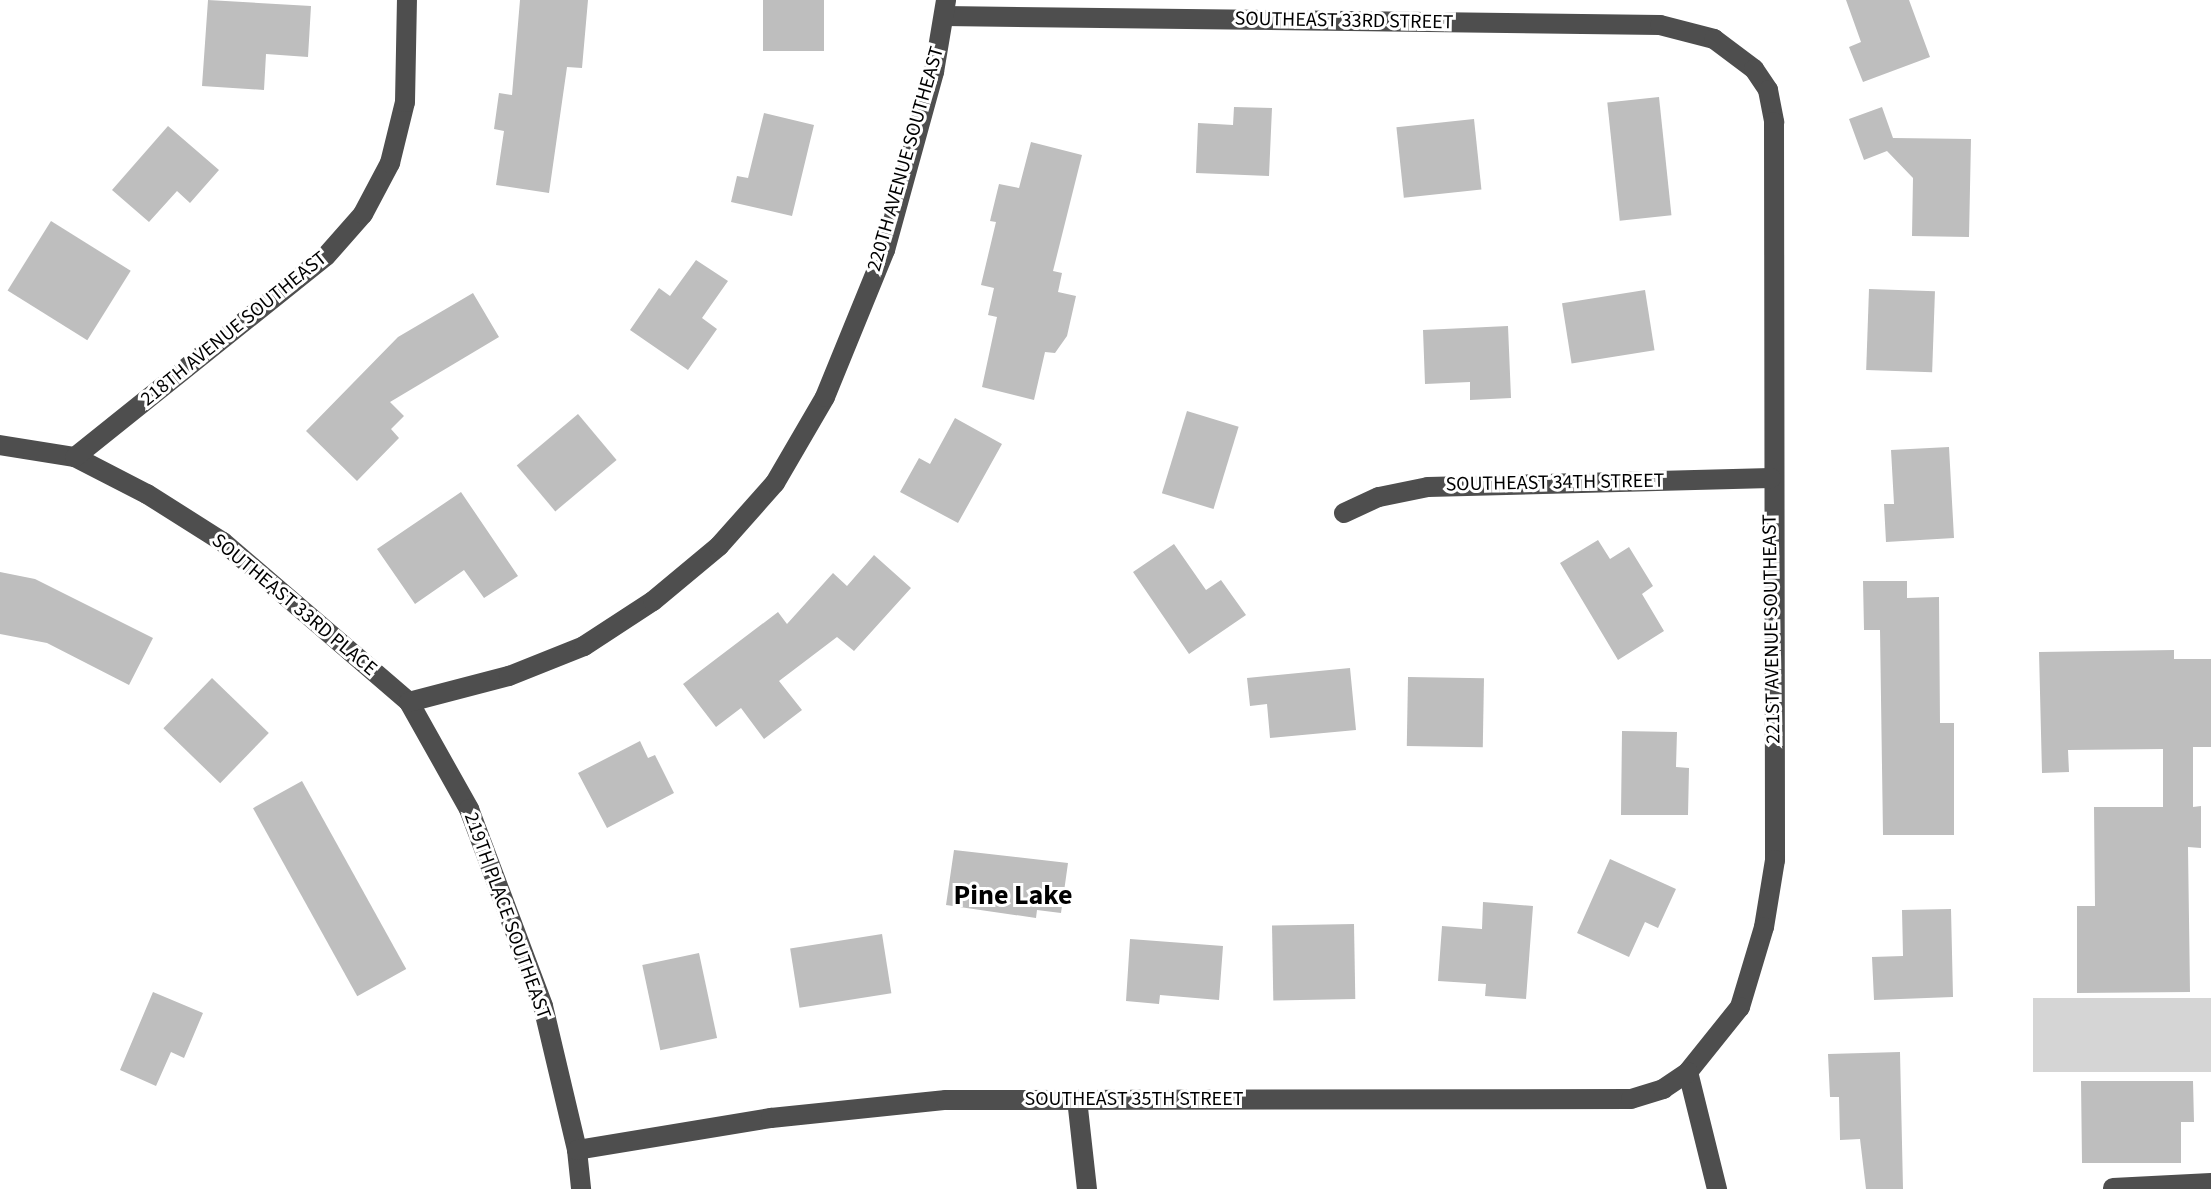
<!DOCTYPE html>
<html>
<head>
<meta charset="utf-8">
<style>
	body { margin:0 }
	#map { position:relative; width:2211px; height:1189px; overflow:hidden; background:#fff; font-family:"Source Sans 3",sans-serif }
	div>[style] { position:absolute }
	.green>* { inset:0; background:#d5d5d5; transform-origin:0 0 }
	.building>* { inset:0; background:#bebebe; transform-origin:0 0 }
	.minor>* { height:20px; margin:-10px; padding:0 10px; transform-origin:10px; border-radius:10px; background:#4e4e4e }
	span { translate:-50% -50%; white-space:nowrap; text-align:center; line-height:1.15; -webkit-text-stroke:6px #fff; paint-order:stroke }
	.street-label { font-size:20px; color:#000 }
	.district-label { font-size:28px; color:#000; font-weight:700 }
</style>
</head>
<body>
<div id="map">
	<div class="green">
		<i style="left:2033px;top:998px;width:178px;height:74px"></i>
	</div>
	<div class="building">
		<i style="clip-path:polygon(208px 0,311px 6px,308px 57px,266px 54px,264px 90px,202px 86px)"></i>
		<i style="clip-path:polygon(520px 0,588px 0,582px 68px,567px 67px,549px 193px,496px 185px,504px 131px,494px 129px,499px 93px,512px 95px)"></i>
		<i style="left:763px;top:0;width:61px;height:51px"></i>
		<i style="clip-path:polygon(1846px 0,1909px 0,1930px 57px,1863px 82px,1849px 47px,1861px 42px)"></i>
		<i style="left:1659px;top:97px;width:119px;height:52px;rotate:84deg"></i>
		<i style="clip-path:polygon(1234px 107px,1272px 108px,1269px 176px,1196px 173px,1198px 123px,1233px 125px)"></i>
		<i style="clip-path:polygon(1882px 107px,1893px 138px,1971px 139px,1969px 237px,1912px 236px,1913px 178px,1887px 151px,1864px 160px,1849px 119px)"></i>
		<i style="clip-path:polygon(764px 113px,814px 125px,792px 216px,731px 202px,737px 176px,748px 178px)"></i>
		<i style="left:1474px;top:119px;width:71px;height:78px;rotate:84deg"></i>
		<i style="clip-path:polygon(168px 126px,219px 170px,190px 203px,177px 191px,149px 222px,112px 190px)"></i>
		<i style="clip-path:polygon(1031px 142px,1082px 155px,1053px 271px,1062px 273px,1058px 292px,1076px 296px,1067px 336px,1055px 353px,1045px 352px,1034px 400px,982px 387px,997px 317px,988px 315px,994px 288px,981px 285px,996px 222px,990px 221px,999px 184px,1019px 188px)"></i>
		<i style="left:51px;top:221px;width:94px;height:82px;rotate:32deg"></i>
		<i style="clip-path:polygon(696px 260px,728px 281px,702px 318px,717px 329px,688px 370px,630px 330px,659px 288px,670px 296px)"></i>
		<i style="left:1869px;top:289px;width:66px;height:81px;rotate:2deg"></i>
		<i style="left:1645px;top:290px;width:61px;height:84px;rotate:81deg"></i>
		<i style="clip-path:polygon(473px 293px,499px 337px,390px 402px,404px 416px,391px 429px,399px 438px,357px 481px,306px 431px,398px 337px)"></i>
		<i style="clip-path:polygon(1508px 326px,1511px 398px,1470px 400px,1470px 382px,1425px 384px,1423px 330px)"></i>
		<i style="left:1187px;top:411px;width:54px;height:86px;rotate:17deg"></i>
		<i style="left:578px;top:414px;width:60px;height:80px;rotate:50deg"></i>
		<i style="clip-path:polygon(955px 418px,1002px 444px,958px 523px,900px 492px,919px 458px,930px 464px)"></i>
		<i style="clip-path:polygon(1949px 447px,1954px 538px,1886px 542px,1884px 504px,1894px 504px,1891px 450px)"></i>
		<i style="clip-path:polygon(461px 492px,518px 576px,484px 598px,464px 570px,415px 604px,377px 549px)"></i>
		<i style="clip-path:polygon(1598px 540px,1610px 559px,1629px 547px,1653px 586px,1642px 594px,1664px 631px,1618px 660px,1560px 563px)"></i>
		<i style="clip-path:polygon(1174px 544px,1206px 590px,1221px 580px,1246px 615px,1189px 654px,1133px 572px)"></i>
		<i style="clip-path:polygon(874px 555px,911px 588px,854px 651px,837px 637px,779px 681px,802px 710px,764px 739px,741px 708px,716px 727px,683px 684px,778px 612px,787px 624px,833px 573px,847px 586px)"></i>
		<i style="clip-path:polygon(0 572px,35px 579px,153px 638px,129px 685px,47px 643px,0 634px)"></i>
		<i style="clip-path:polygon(1863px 581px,1907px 581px,1907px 598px,1939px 597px,1940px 723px,1954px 723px,1954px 835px,1883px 835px,1880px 630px,1864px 630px)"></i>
		<i style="clip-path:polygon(2174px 650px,2174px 659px,2211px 659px,2211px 747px,2193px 747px,2193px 807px,2201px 806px,2201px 848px,2188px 847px,2190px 992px,2077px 993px,2077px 906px,2095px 906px,2094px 807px,2163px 807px,2163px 749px,2068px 750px,2069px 772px,2042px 773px,2039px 652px)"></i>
		<i style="clip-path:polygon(1350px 668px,1356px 730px,1270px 738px,1267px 704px,1250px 706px,1247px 678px)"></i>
		<i style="left:1408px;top:677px;width:76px;height:69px;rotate:1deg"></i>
		<i style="left:212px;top:678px;width:79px;height:70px;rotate:44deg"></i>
		<i style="clip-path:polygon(1622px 731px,1677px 732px,1676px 767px,1689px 768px,1688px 815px,1621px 815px)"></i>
		<i style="clip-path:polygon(640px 741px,648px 758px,655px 755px,674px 793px,607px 828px,578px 773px)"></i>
		<i style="left:302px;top:781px;width:215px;height:56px;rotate:61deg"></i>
		<i style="clip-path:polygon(954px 850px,1068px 863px,1061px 913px,1037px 910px,1036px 918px,946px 905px)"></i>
		<i style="clip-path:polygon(1610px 859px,1676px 889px,1658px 928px,1645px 922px,1629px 957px,1577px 933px)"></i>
		<i style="clip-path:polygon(1483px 902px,1533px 906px,1526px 999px,1485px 996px,1486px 984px,1438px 981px,1442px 926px,1482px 929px)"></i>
		<i style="clip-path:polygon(1951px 909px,1953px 997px,1874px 1000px,1872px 957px,1903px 956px,1902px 910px)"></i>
		<i style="left:1354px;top:924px;width:75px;height:82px;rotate:89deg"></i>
		<i style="left:882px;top:934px;width:60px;height:93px;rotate:81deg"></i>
		<i style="clip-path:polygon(1130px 939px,1223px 946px,1219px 1000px,1160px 995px,1159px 1004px,1126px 1001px)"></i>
		<i style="left:699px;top:953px;width:87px;height:58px;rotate:78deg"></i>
		<i style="clip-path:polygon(153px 992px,203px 1013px,184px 1058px,171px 1052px,156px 1086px,120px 1070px)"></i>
		<i style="clip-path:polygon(1900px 1052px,1903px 1189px,1866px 1189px,1860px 1139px,1840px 1140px,1839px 1097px,1830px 1097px,1828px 1054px)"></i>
		<i style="clip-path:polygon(2081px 1081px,2193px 1081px,2194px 1122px,2181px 1122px,2181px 1163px,2082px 1163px)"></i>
	</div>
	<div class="minor">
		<i style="left:944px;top:16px;width:716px;rotate:0.72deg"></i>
		<i style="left:1660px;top:25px;width:56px;rotate:14.5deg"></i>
		<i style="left:1714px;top:39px;width:50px;rotate:36.9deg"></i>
		<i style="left:1754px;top:69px;width:25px;rotate:56deg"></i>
		<i style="left:1768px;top:90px;width:33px;rotate:79deg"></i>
		<i style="left:1774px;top:122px;width:738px;rotate:89.92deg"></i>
		<i style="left:1775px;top:860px;width:68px;rotate:99.3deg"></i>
		<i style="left:1764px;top:927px;width:84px;rotate:106.7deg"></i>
		<i style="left:1740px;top:1007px;width:83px;rotate:128.7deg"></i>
		<i style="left:1688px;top:1072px;width:121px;rotate:76.1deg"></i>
		<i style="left:0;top:445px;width:76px;rotate:9.1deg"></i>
		<i style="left:75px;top:457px;width:81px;rotate:27.2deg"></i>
		<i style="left:147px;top:494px;width:90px;rotate:32.3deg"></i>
		<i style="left:223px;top:542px;width:245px;rotate:40.7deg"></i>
		<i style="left:409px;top:702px;width:123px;rotate:60.7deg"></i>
		<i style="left:469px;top:809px;width:210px;rotate:69.4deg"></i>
		<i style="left:543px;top:1006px;width:148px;rotate:76.7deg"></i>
		<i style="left:577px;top:1150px;width:39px;rotate:84deg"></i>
		<i style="left:75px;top:457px;width:322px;rotate:-38.7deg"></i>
		<i style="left:326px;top:256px;width:56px;rotate:-48.6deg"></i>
		<i style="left:363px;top:214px;width:58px;rotate:-62.1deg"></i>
		<i style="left:390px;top:163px;width:63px;rotate:-76.2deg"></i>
		<i style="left:405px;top:102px;width:102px;rotate:-88.9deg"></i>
		<i style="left:1344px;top:513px;width:38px;rotate:-25deg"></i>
		<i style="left:1379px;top:497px;width:50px;rotate:-11.5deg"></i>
		<i style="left:1428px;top:487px;width:343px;rotate:-1.5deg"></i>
		<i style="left:409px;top:702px;width:103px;rotate:-14.6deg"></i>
		<i style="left:509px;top:676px;width:81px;rotate:-21.8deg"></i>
		<i style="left:584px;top:646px;width:82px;rotate:-33.1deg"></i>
		<i style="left:653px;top:601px;width:86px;rotate:-39.8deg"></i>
		<i style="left:719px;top:546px;width:84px;rotate:-48.4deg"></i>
		<i style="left:775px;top:483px;width:99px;rotate:-59.8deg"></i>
		<i style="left:825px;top:397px;width:159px;rotate:-67.8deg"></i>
		<i style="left:885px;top:250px;width:185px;rotate:-74.6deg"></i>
		<i style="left:934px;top:72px;width:73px;rotate:-80.5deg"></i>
		<i style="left:1077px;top:1099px;width:91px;rotate:83.7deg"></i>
		<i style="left:577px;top:1150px;width:197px;rotate:-9.4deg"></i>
		<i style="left:771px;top:1118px;width:176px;rotate:-5.9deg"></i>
		<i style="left:946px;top:1100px;width:685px;rotate:-0.08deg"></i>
		<i style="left:1631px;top:1099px;width:34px;rotate:-17deg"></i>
		<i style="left:1663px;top:1089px;width:30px;rotate:-34deg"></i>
		<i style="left:2113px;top:1188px;width:98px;rotate:-2.9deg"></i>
	</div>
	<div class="street-label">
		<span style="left:1344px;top:21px;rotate:1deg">SOUTHEAST 33RD STREET</span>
		<span style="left:906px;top:159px;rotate:-74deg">220TH AVENUE SOUTHEAST</span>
		<span style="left:234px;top:329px;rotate:-39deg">218TH AVENUE SOUTHEAST</span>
		<span style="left:1555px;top:483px;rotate:-1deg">SOUTHEAST 34TH STREET</span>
		<span style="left:294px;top:605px;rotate:40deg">SOUTHEAST 33RD PLACE</span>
		<span style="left:1772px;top:629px;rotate:-91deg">221ST AVENUE SOUTHEAST</span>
		<span style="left:507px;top:916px;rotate:70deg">219TH PLACE SOUTHEAST</span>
		<span style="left:1134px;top:1099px">SOUTHEAST 35TH STREET</span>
	</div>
	<div class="district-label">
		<span style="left:1013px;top:895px">Pine Lake</span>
	</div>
</div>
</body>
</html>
